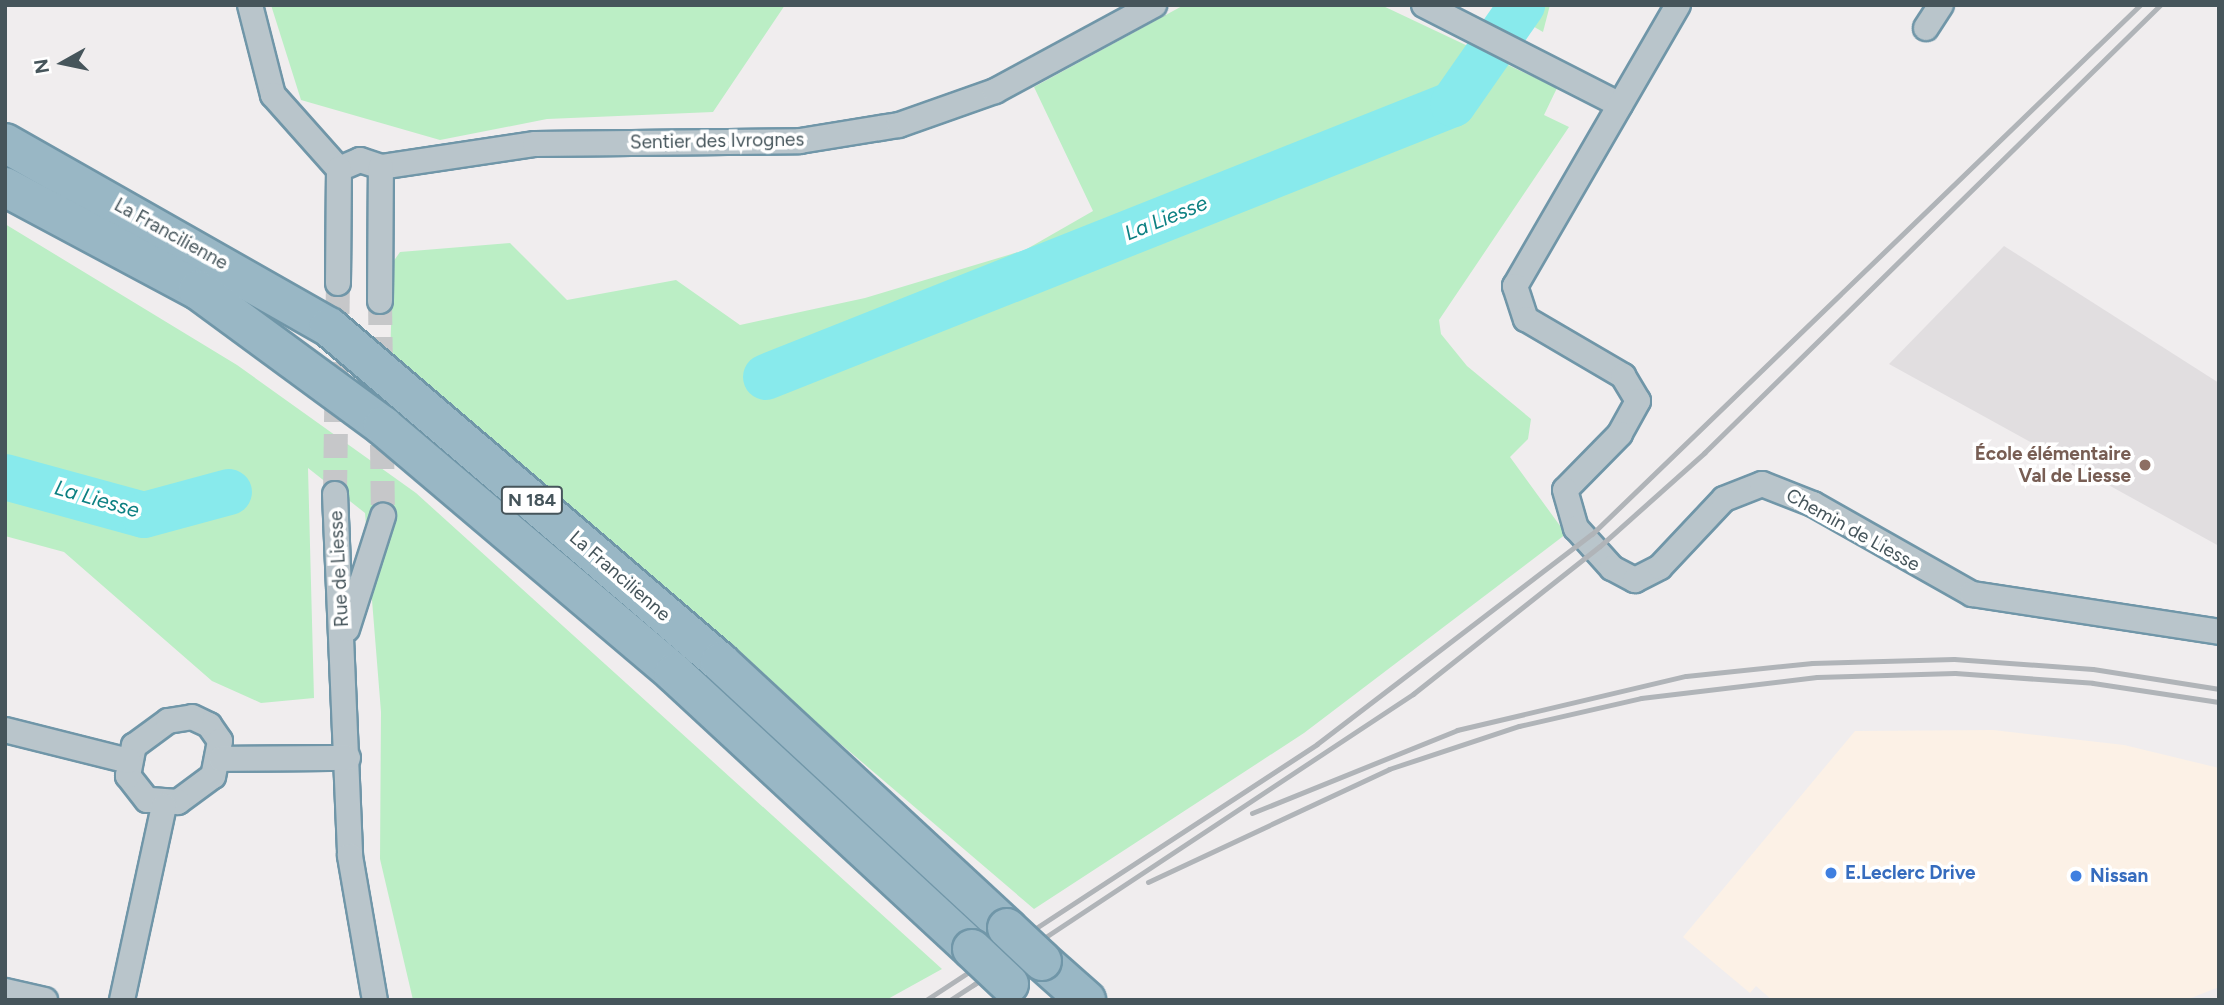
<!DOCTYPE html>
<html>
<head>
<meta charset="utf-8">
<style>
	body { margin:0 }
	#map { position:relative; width:2224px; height:1005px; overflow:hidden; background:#f0edee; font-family:Figtree,sans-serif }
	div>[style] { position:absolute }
	.commercial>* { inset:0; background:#fcf1e6 }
	.education>* { inset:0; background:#e1dee0 }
	.green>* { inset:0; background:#bbeec5 }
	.river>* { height:46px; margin:-23px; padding:0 23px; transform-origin:23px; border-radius:23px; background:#88eaec }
	.minor-tunnel>* { height:24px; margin-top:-12px; transform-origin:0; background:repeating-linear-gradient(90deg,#c6c7c9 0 24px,transparent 0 36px) }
	.roads { filter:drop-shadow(2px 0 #7096a8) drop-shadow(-2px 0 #7096a8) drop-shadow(0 2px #7096a8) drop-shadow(0 -2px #7096a8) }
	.minor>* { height:24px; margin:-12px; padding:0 12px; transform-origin:12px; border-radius:12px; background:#b9c5cb }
	.trunk>* { height:38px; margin:-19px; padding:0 19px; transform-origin:19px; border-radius:19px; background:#99b7c5 }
	.rail>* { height:5px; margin:-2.5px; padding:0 2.5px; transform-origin:2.5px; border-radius:2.5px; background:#b0b4b8 }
	.bridges { filter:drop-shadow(2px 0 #7096a8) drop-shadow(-2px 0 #7096a8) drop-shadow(0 2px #7096a8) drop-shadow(0 -2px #7096a8) }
	.trunk-bridge>* { height:38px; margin:-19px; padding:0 19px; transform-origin:19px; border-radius:19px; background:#99b7c5 }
	.dots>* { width:19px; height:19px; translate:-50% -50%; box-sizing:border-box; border:4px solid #fff; border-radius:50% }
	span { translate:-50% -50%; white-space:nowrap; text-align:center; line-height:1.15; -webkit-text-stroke:7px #fff; paint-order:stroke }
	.shield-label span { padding:2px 5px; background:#fff; border:2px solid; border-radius:5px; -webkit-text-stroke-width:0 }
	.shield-label { font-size:18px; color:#46555b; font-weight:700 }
	.street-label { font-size:19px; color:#46555b }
	.education-label { font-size:19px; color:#785e54; font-weight:700 }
	.right { translate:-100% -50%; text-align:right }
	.shop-label { font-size:19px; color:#366cbe; font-weight:700 }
	.left { translate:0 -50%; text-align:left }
	.water-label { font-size:21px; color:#0d8082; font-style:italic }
	.frame { position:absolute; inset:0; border:7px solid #46555b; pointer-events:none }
	.north { position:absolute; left:28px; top:28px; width:70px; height:70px; -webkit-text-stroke:5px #fff; paint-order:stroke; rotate:261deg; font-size:19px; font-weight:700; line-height:28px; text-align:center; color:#46555b }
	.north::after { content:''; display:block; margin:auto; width:24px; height:32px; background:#46555b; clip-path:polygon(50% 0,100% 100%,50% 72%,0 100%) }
</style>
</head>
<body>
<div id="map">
	<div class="commercial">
		<i style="clip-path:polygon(1993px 730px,2124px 745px,2219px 768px,2219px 987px,2186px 1000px,1772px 1000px,1756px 986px,1750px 993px,1683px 937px,1855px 731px)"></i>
	</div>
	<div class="education">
		<i style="clip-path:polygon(2004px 246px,2219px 383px,2219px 546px,1889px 364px)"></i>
	</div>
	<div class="green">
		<i style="clip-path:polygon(271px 5px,785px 5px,713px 112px,547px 119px,440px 140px,301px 100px)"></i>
		<i style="clip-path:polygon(1184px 5px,1381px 5px,1557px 88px,1544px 115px,1569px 127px,1439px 320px,1441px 334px,1467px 366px,1531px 419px,1528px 439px,1510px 457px,1566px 534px,1304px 733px,1034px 909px,390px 359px,393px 262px,400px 252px,510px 243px,567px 300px,676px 280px,740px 325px,865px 298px,1025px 250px,1093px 211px,1034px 87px)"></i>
		<i style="clip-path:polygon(1496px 5px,1550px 5px,1543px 32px)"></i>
		<i style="clip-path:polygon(5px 224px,237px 365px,416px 493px,942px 969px,886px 1000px,413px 1000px,380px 859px,381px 712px,365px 513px,308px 468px,314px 698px,261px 703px,212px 681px,64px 552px,5px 536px)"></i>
	</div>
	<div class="river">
		<i style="left:766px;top:377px;width:739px;rotate:-21.67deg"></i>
		<i style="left:1453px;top:104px;width:121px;rotate:-55.1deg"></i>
		<i style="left:5px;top:477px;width:144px;rotate:15.3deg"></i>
		<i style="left:144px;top:515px;width:88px;rotate:-15.1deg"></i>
	</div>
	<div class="minor-tunnel">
		<i style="left:380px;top:301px;width:215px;rotate:89.2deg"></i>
		<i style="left:335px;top:494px;width:211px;rotate:-89.2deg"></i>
	</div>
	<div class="roads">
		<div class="minor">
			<i style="left:250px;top:5px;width:93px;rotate:75.7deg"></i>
			<i style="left:273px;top:95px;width:99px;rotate:48.3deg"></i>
			<i style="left:1424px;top:5px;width:220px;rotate:27deg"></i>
			<i style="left:1678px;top:5px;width:325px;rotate:120.1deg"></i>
			<i style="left:1515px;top:286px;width:35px;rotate:72deg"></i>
			<i style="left:1526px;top:319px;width:113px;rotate:30.4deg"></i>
			<i style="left:1623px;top:376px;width:29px;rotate:59deg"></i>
			<i style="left:1638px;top:401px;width:38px;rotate:119deg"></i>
			<i style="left:1620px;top:434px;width:78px;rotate:134.5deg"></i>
			<i style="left:1565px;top:490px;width:40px;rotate:74deg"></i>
			<i style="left:1576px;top:528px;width:54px;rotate:48deg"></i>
			<i style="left:1612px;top:568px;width:26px;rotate:28deg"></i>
			<i style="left:1635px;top:580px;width:28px;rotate:-27deg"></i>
			<i style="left:1660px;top:567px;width:93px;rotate:-46.7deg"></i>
			<i style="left:1724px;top:499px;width:41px;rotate:-21.5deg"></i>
			<i style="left:1762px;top:484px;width:55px;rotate:21.4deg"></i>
			<i style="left:1813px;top:504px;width:183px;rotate:29.5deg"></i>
			<i style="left:1972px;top:594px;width:250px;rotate:8.7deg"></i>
			<i style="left:1926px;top:28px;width:27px;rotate:-57deg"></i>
			<i style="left:339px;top:169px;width:23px;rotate:-23deg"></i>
			<i style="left:360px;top:160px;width:22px;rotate:18deg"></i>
			<i style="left:381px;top:167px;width:156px;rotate:-8.5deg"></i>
			<i style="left:535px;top:144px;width:265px;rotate:-0.6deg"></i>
			<i style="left:800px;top:141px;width:100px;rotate:-9.2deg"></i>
			<i style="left:899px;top:125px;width:102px;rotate:-19.5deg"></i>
			<i style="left:995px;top:91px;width:181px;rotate:-28.4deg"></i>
			<i style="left:338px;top:283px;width:114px;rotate:-89.5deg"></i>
			<i style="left:380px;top:301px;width:134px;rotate:-89.6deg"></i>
			<i style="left:335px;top:494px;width:362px;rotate:87.6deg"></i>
			<i style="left:350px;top:856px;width:146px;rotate:80.2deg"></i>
			<i style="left:347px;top:629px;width:119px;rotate:-72.3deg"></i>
			<i style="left:192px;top:717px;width:19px;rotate:25deg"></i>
			<i style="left:209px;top:725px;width:19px;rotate:55deg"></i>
			<i style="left:220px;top:741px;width:36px;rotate:101deg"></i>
			<i style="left:213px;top:776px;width:44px;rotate:143.4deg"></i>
			<i style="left:178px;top:802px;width:31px;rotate:-176deg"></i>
			<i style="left:147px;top:800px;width:31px;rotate:-128deg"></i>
			<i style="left:128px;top:776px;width:31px;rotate:-79deg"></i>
			<i style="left:134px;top:746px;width:42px;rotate:-36.3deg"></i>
			<i style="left:168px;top:721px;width:24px;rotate:-9deg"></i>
			<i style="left:5px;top:730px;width:127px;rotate:14.1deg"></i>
			<i style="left:221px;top:759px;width:127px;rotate:-0.5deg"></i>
			<i style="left:5px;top:991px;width:41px;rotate:12.7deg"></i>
			<i style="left:122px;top:1000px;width:199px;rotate:-77.8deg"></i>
		</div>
		<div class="trunk">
			<i style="left:5px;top:143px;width:373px;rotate:29.6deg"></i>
			<i style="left:329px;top:327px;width:515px;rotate:40.59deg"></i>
			<i style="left:720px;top:662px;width:391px;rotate:42.8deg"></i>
			<i style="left:5px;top:187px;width:219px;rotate:28.1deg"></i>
			<i style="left:198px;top:290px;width:230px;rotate:36.3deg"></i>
			<i style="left:383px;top:426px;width:382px;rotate:40.3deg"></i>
			<i style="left:674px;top:673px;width:406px;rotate:42.8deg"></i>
			<i style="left:1042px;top:961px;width:59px;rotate:41.6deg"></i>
		</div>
	</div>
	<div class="rail">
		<i style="left:1252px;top:813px;width:221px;rotate:-22deg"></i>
		<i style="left:1457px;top:730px;width:235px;rotate:-13.3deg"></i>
		<i style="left:1686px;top:676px;width:127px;rotate:-5.9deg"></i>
		<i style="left:1812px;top:663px;width:142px;rotate:-1.6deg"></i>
		<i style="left:1954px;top:659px;width:139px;rotate:4.1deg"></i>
		<i style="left:2093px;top:669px;width:128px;rotate:9deg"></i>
		<i style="left:1148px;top:882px;width:266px;rotate:-25.1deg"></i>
		<i style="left:1389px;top:769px;width:137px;rotate:-18.3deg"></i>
		<i style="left:1519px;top:726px;width:125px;rotate:-12.9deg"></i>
		<i style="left:1641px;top:698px;width:177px;rotate:-6.8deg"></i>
		<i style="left:1817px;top:677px;width:138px;rotate:-1.7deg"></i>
		<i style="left:1955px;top:673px;width:138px;rotate:4.1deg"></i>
		<i style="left:2093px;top:683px;width:127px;rotate:8.6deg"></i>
		<i style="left:973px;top:985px;width:528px;rotate:-33.48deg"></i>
		<i style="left:1413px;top:694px;width:238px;rotate:-38.4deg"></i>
		<i style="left:1600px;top:546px;width:140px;rotate:-41.8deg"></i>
		<i style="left:1704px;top:453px;width:639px;rotate:-44.49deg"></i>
		<i style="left:926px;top:1000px;width:467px;rotate:-33.2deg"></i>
		<i style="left:1317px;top:744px;width:346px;rotate:-37.4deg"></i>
		<i style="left:1592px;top:534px;width:762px;rotate:-43.99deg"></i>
		<i style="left:950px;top:1000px;width:35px;rotate:-33deg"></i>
	</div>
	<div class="bridges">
		<div class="trunk-bridge">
			<i style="left:1007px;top:928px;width:48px;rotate:43.3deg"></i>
			<i style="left:972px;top:949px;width:51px;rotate:43.4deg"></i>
		</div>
	</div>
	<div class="dots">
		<i style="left:2145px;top:465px;background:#8d6e63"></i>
		<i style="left:1831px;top:873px;background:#3f7fe0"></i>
		<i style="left:2076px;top:876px;background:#3f7fe0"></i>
	</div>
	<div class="shield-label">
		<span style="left:532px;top:500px">N 184</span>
	</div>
	<div class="street-label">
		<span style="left:717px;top:141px;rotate:-1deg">Sentier des Ivrognes</span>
		<span style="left:171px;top:234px;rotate:29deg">La Francilienne</span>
		<span style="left:1853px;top:530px;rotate:29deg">Chemin de Liesse</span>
		<span style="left:339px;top:569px;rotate:-93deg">Rue de Liesse</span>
		<span style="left:620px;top:576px;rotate:41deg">La Francilienne</span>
	</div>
	<div class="education-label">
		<span class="right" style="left:2131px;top:465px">École élémentaire<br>Val de Liesse</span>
	</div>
	<div class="shop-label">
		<span class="left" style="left:1845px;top:873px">E.Leclerc Drive</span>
		<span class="left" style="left:2090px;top:876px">Nissan</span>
	</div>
	<div class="water-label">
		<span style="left:1166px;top:218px;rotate:-22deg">La Liesse</span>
		<span style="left:97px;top:499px;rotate:16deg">La Liesse</span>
	</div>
	<div class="frame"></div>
	<div class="north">N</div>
</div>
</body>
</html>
